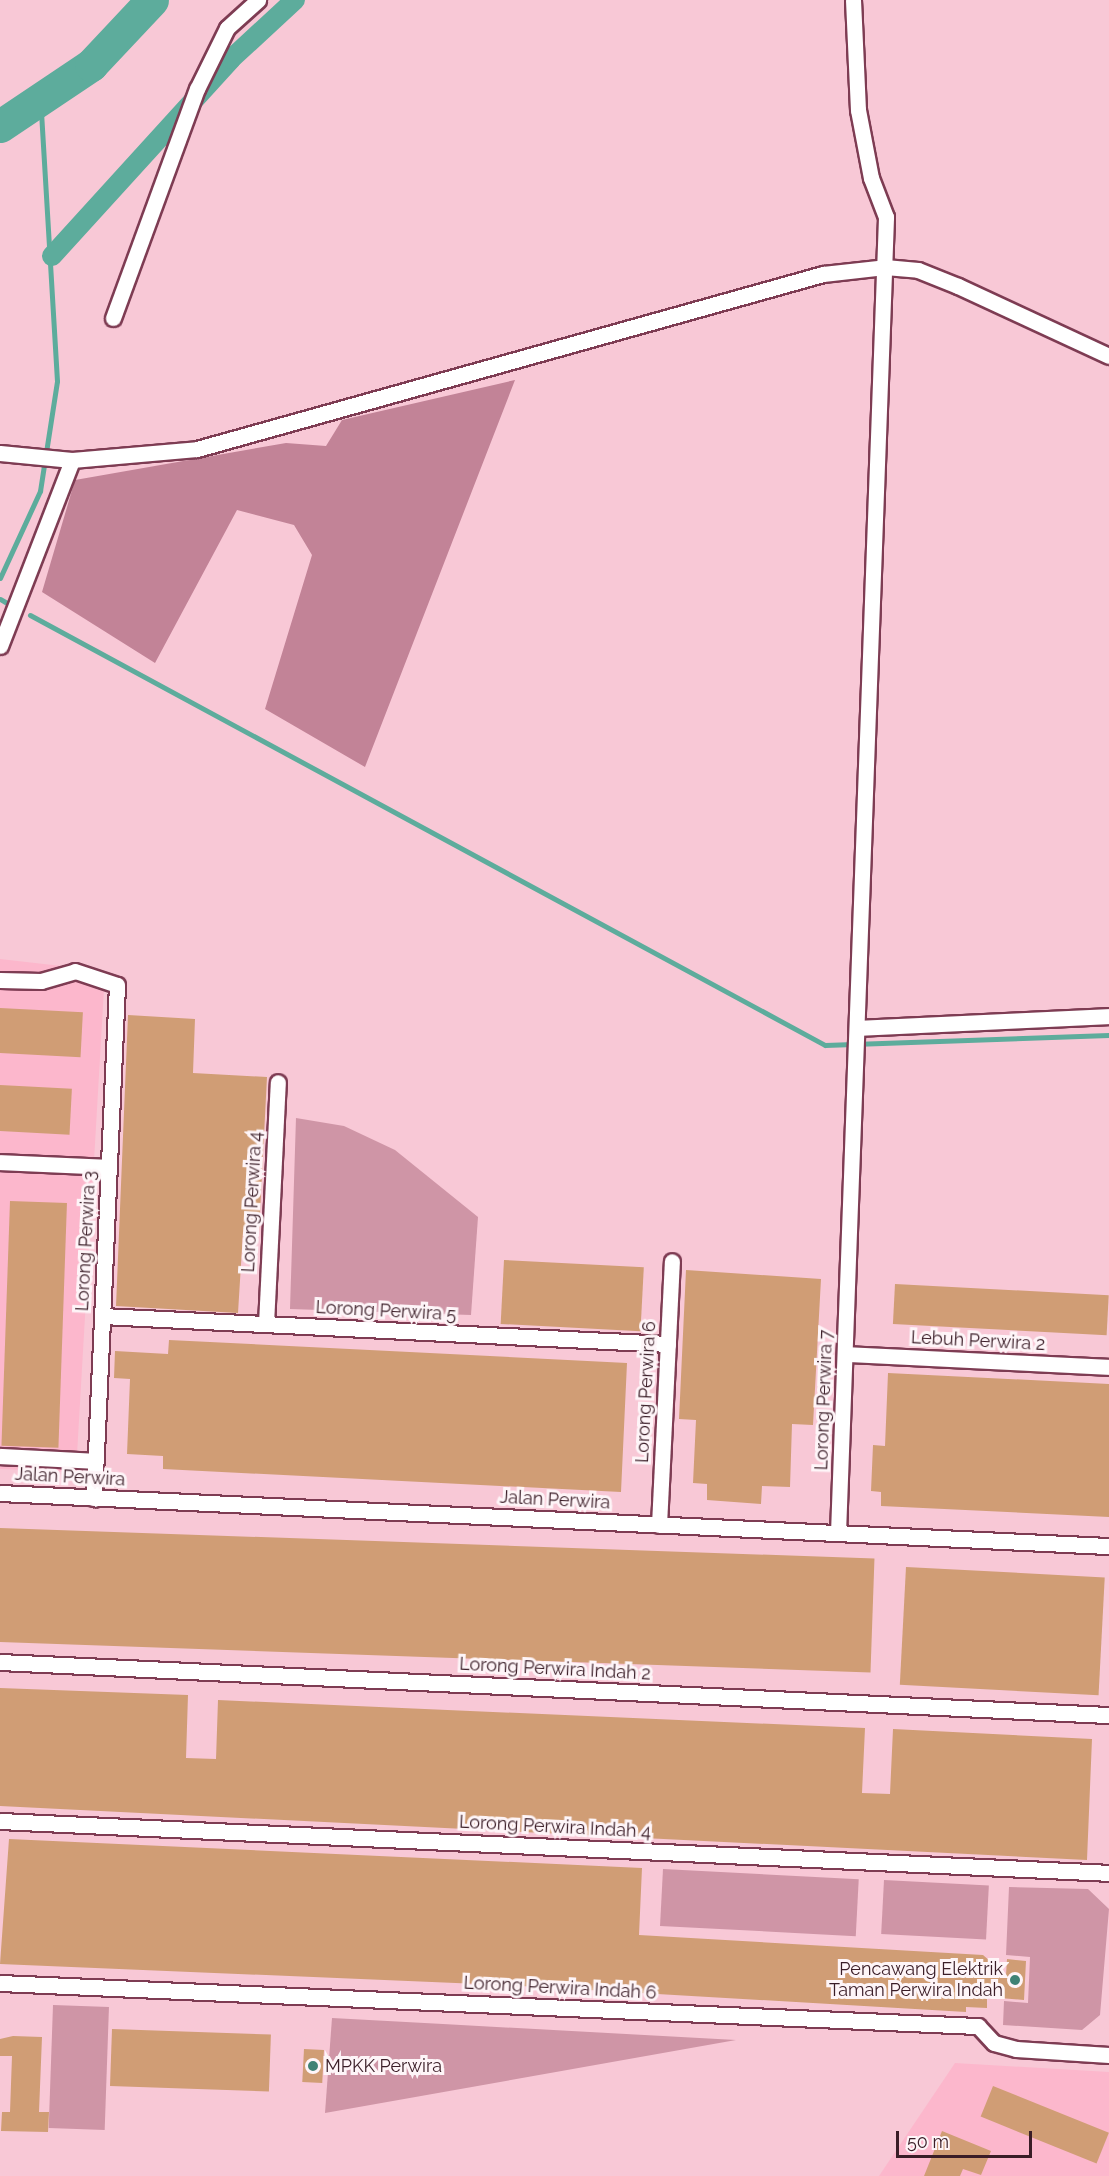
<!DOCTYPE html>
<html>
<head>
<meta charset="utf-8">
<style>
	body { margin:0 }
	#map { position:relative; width:1109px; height:2176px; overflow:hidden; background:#f8c8d6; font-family:Raleway,sans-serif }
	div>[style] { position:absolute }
	.built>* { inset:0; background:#fcb7cc }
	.green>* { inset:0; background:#cf95a6; transform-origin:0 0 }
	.forest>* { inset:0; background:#c28397 }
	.stream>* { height:5px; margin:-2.5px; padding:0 2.5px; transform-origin:2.5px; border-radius:2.5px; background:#5dac9c }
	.canal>* { height:20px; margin:-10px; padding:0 10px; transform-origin:10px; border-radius:10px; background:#5dac9c }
	.river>* { height:33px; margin:-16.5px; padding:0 16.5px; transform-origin:16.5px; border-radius:16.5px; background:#5dac9c }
	.building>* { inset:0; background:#d09d75; transform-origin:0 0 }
	.roads { filter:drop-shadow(2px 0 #7e3c53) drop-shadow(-2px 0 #7e3c53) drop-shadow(0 2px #7e3c53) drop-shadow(0 -2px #7e3c53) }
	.minor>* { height:15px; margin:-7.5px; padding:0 7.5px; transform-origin:7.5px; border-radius:7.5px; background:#fff }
	.dots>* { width:16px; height:16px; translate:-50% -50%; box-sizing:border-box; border:3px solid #fef5f8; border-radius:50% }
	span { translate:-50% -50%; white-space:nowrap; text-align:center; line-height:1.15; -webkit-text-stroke:6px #fef5f8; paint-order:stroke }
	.street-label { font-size:18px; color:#3a1d27 }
	.poi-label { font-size:18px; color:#3a1d27 }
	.right { translate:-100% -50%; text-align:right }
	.left { translate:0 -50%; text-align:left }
	.scale { position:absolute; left:896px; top:2131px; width:136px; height:27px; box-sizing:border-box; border:3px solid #3a1d27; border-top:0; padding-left:8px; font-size:18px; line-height:21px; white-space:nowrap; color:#3a1d27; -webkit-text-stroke:4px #fef5f8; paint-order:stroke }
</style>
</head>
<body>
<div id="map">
	<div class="built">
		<i style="clip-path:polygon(0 959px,105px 971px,76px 1472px,0 1469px)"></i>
		<i style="clip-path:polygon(955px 2063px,1109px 2072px,1109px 2176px,879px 2176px)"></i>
	</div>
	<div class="green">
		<i style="clip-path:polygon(296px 1118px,344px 1126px,395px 1150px,478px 1217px,471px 1315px,290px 1309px)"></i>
		<i style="left:663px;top:1869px;width:196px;height:57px;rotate:3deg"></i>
		<i style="left:884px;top:1880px;width:105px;height:54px;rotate:3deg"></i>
		<i style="clip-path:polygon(1009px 1887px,1088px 1889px,1109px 1909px,1100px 2015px,1082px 2030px,1003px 2025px,1004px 2001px,1028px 2003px,1030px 1957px,1006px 1955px)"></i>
		<i style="left:53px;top:2005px;width:56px;height:123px;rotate:2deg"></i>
		<i style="clip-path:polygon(332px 2018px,443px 2024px,736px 2040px,325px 2113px)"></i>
	</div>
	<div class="forest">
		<i style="clip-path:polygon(515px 380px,365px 767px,265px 709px,312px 555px,294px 525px,237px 510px,155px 663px,42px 592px,75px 480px,286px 443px,326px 446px,342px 420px)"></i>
	</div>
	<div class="stream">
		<i style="left:0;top:578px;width:96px;rotate:-65.3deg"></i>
		<i style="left:40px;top:491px;width:111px;rotate:-81.2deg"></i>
		<i style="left:57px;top:381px;width:285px;rotate:-93.4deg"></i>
		<i style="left:0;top:599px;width:8px;rotate:30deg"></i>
		<i style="left:30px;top:615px;width:904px;rotate:28.41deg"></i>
		<i style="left:825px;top:1045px;width:284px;rotate:-2deg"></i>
	</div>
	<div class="canal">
		<i style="left:52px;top:256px;width:266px;rotate:-47.7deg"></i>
		<i style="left:231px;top:59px;width:87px;rotate:-42.7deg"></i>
	</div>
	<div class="river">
		<i style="left:0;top:126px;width:110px;rotate:-33.8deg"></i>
		<i style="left:91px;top:65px;width:89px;rotate:-46.8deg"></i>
	</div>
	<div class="building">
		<i style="left:0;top:1008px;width:83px;height:45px;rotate:3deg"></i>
		<i style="clip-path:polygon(128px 1015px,195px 1019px,193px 1073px,267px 1077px,259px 1233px,243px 1232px,238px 1313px,116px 1306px)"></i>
		<i style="left:0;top:1085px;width:72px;height:46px;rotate:3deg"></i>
		<i style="left:10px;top:1201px;width:57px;height:245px;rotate:2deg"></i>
		<i style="left:504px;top:1260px;width:140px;height:64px;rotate:3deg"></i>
		<i style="clip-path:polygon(686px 1270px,821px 1279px,813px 1425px,792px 1424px,790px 1487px,762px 1486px,761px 1504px,707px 1500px,707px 1484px,693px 1483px,696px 1420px,679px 1419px)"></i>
		<i style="left:895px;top:1284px;width:214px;height:40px;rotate:3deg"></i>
		<i style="clip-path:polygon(169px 1340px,627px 1363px,621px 1492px,163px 1469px,163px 1456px,127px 1454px,130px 1379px,114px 1378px,115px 1351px,168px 1354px)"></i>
		<i style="clip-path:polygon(888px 1373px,1109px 1384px,1109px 1517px,881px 1506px,881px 1492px,871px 1491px,873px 1445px,885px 1446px)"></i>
		<i style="left:0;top:1528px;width:875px;height:114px;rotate:2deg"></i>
		<i style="left:906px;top:1567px;width:199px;height:118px;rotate:3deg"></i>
		<i style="clip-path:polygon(0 1688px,188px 1695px,186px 1758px,216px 1759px,218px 1700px,865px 1728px,862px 1793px,890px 1794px,893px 1729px,1092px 1739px,1087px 1860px,0 1806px)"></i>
		<i style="clip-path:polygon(9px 1839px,642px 1868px,639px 1935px,983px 1955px,1006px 1975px,1007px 1959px,1026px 1961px,1024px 2000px,987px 1997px,987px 2008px,966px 2007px,966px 2012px,503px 1985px,0 1964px)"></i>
		<i style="left:112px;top:2029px;width:159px;height:57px;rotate:2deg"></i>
		<i style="clip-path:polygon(13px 2036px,42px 2037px,39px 2112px,49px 2112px,48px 2132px,1px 2131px,2px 2112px,10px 2112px,12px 2056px,0 2056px,0 2039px)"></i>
		<i style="left:304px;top:2049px;width:20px;height:33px;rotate:3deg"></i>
		<i style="left:993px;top:2086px;width:125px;height:33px;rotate:22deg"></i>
		<i style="clip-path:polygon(942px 2131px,991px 2151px,981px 2175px,963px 2169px,960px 2176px,924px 2176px)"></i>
	</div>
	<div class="roads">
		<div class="minor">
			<i style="left:113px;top:318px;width:244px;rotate:-69.9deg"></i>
			<i style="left:197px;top:89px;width:68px;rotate:-63.8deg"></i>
			<i style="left:227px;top:28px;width:42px;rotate:-42.1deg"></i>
			<i style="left:0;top:453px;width:72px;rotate:5.6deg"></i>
			<i style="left:72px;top:460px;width:125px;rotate:-5deg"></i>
			<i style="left:197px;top:449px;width:650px;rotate:-15.62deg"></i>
			<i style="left:823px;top:274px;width:62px;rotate:-6.4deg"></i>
			<i style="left:885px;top:267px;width:33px;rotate:5deg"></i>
			<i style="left:918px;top:270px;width:43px;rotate:21.8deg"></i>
			<i style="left:958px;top:286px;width:166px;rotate:24.9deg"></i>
			<i style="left:0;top:646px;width:199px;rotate:-68.8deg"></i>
			<i style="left:0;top:980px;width:41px;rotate:1.4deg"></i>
			<i style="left:41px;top:981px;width:35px;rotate:-16deg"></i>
			<i style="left:75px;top:971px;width:44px;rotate:18.4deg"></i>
			<i style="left:117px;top:985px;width:514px;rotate:92.57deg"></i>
			<i style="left:858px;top:1028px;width:251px;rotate:-2.7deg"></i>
			<i style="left:0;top:1162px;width:109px;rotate:2.6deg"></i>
			<i style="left:102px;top:1316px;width:567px;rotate:2.83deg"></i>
			<i style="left:266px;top:1324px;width:242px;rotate:-87.2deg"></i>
			<i style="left:846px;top:1354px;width:263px;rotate:2.8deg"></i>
			<i style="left:0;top:1456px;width:95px;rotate:3deg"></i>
			<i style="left:0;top:1493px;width:1110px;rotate:2.74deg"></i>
			<i style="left:659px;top:1525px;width:264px;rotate:-87.2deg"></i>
			<i style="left:838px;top:1533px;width:1317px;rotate:-87.91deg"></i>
			<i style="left:886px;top:217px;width:42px;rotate:-111deg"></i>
			<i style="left:871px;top:178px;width:69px;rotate:-100.8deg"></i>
			<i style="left:858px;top:110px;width:110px;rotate:-92.6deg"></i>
			<i style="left:0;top:1662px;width:1110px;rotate:2.74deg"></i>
			<i style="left:0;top:1821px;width:1110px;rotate:2.68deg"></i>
			<i style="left:0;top:1983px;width:979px;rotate:2.52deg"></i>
			<i style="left:978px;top:2026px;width:23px;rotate:47deg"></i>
			<i style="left:994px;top:2043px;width:23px;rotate:15deg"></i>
			<i style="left:1016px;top:2049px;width:93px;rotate:3.7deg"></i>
		</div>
	</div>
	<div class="dots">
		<i style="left:1015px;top:1980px;background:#3f8275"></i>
		<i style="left:313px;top:2066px;background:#3f8275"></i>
	</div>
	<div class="street-label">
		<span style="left:252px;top:1202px;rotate:-87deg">Lorong Perwira 4</span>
		<span style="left:86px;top:1241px;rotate:-87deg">Lorong Perwira 3</span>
		<span style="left:386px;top:1311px;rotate:3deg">Lorong Perwira 5</span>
		<span style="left:978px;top:1341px;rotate:3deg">Lebuh Perwira 2</span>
		<span style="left:646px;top:1392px;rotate:-87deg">Lorong Perwira 6</span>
		<span style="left:824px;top:1400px;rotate:-88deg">Lorong Perwira 7</span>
		<span style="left:70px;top:1477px;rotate:3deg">Jalan Perwira</span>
		<span style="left:555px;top:1500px;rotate:3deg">Jalan Perwira</span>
		<span style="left:555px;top:1669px;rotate:3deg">Lorong Perwira Indah 2</span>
		<span style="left:555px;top:1827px;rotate:3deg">Lorong Perwira Indah 4</span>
		<span style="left:560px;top:1988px;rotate:3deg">Lorong Perwira Indah 6</span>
	</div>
	<div class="poi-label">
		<span class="right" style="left:1003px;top:1980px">Pencawang Elektrik<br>Taman Perwira Indah</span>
		<span class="left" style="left:325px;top:2066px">MPKK Perwira</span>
	</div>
	<div class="scale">50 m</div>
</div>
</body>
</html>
